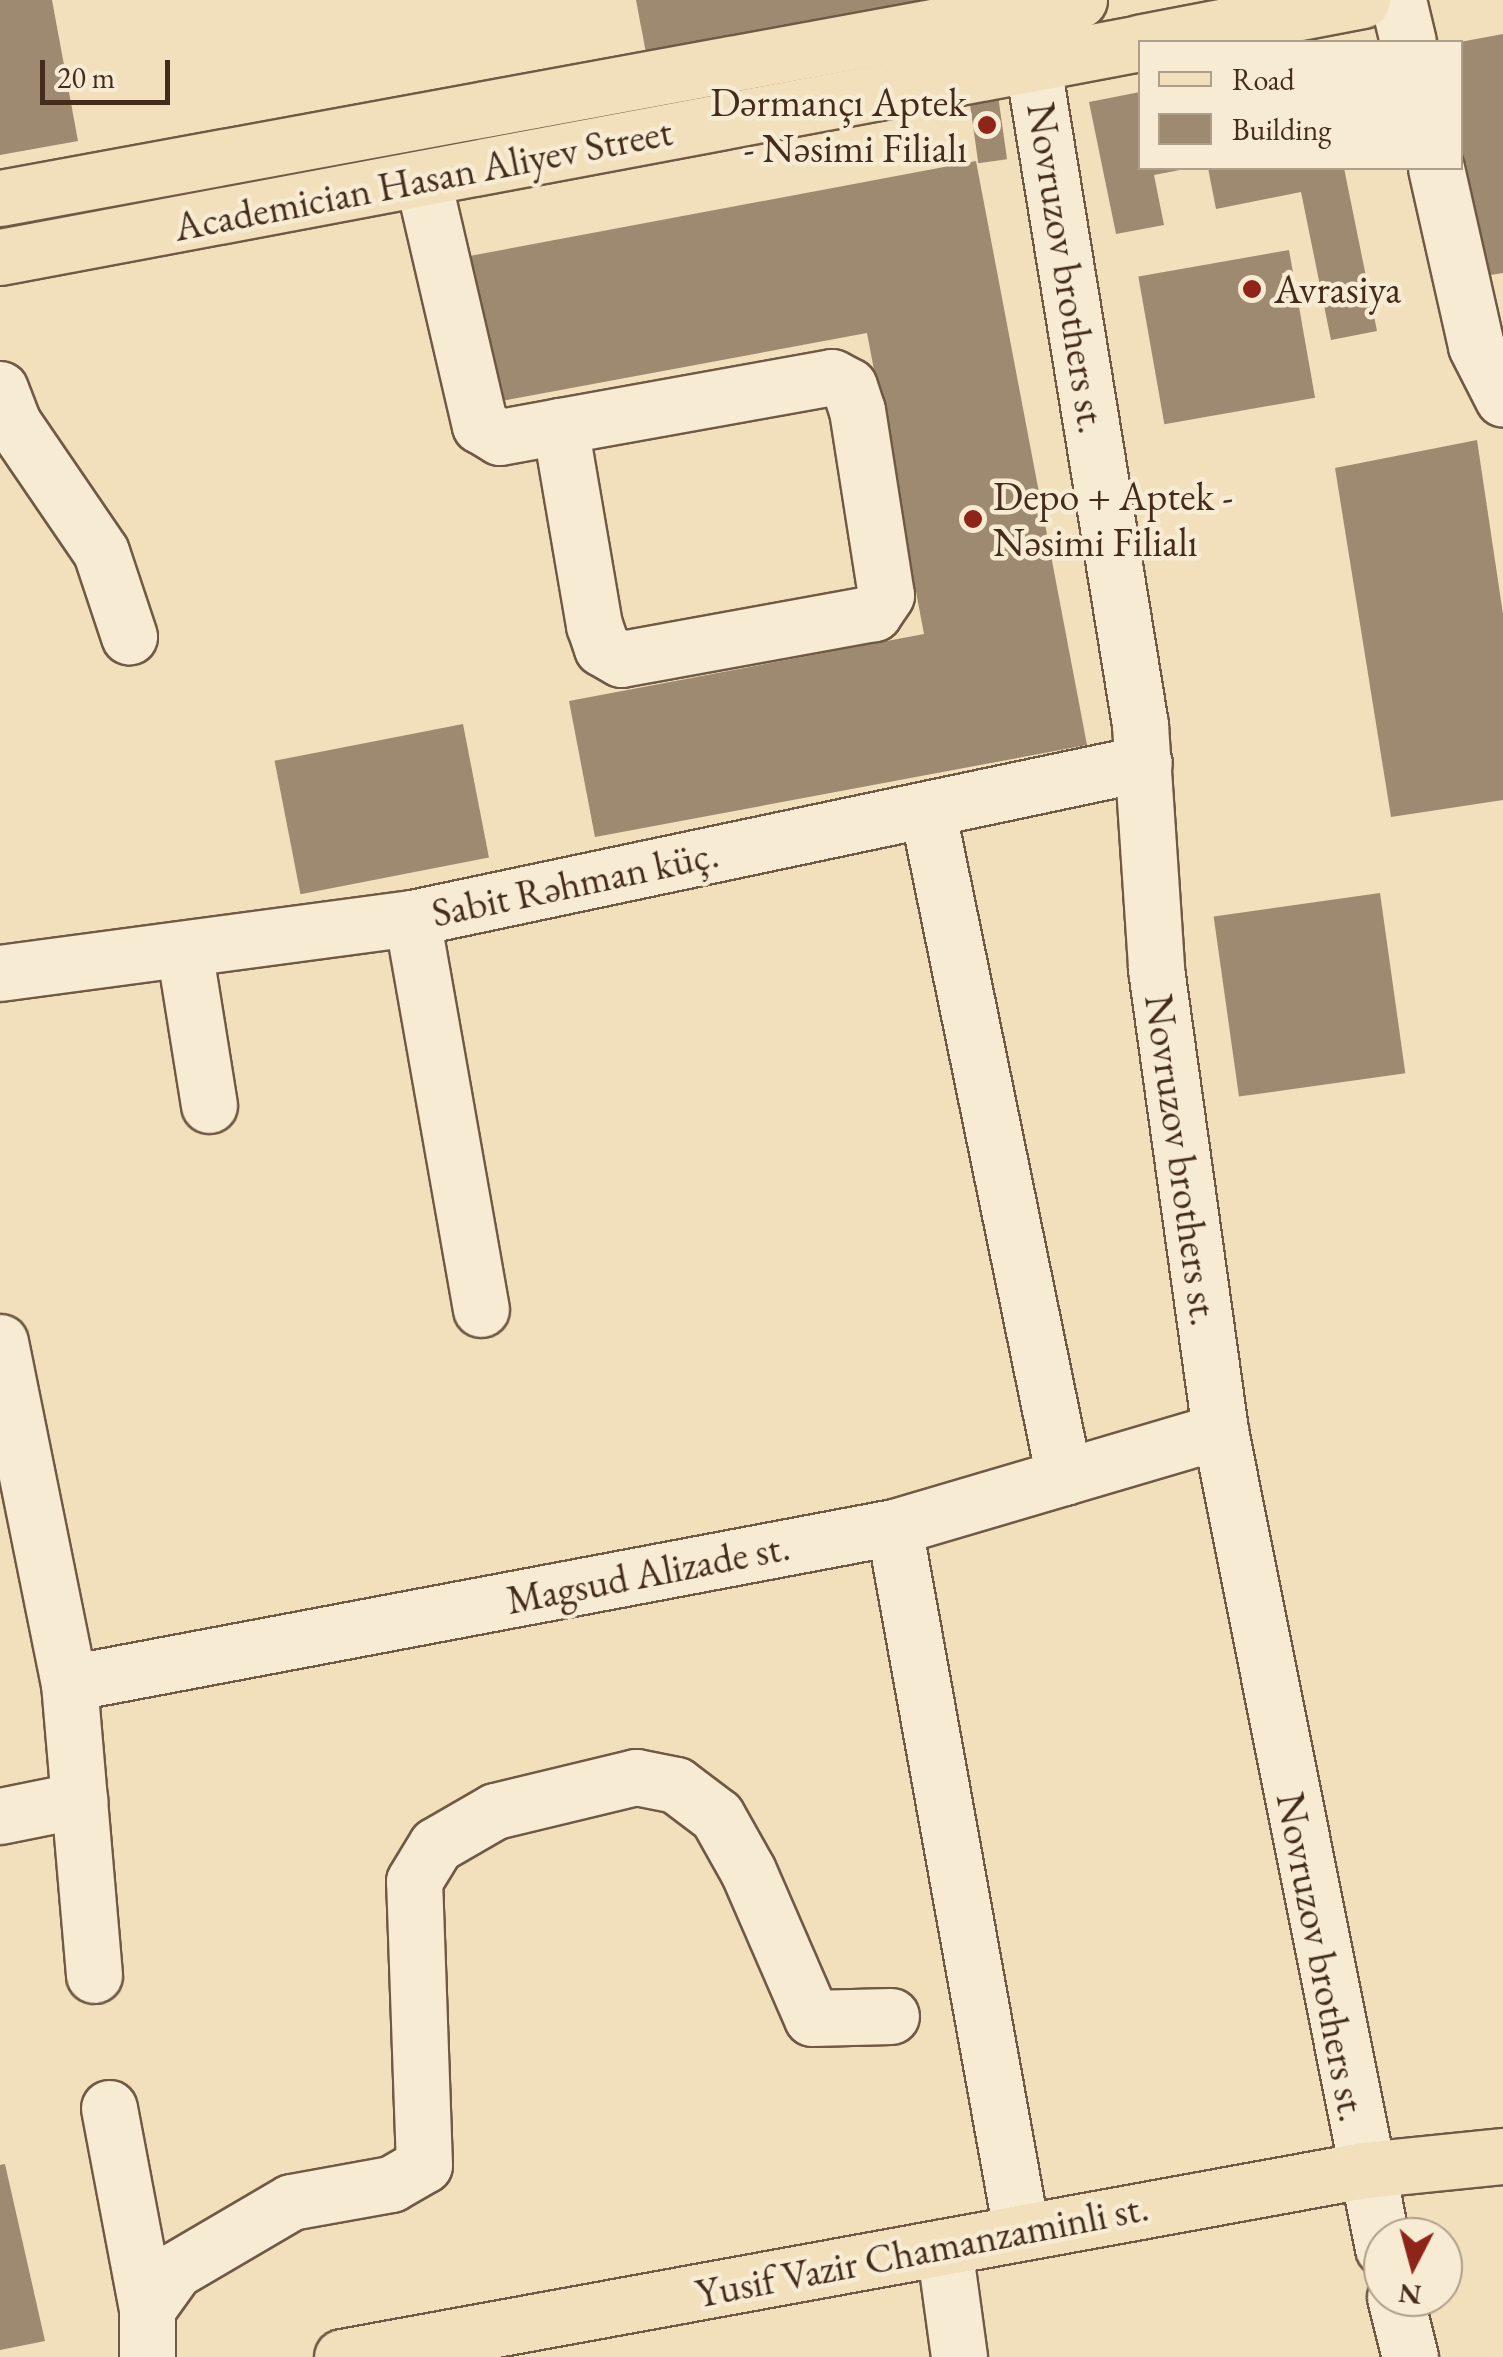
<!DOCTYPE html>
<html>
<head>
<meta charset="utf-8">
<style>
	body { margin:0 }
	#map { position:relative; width:1503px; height:2357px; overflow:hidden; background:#f2e0bc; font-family:"EB Garamond",serif }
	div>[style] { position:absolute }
	.building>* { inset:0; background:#9e8a70; transform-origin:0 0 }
	.roads { filter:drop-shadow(2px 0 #705945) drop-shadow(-2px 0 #705945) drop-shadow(0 2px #705945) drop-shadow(0 -2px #705945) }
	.minor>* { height:55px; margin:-27.5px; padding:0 27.5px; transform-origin:27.5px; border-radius:27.5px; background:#f7ebd3 }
	.major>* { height:55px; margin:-27.5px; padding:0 27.5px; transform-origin:27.5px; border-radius:27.5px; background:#f2e0bc }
	.dots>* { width:28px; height:28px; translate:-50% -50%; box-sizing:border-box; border:5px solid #f7ebd3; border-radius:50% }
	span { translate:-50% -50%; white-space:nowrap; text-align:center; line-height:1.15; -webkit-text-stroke:9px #f7ebd3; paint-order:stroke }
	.poi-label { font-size:40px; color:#442c1d }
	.right { translate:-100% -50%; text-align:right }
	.left { translate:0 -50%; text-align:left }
	.street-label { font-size:40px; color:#442c1d }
	.legend { position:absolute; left:1138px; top:40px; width:325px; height:130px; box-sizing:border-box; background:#f7ebd3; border:2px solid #af9f8a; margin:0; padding:12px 18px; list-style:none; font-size:30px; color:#442c1d }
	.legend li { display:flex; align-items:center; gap:20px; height:50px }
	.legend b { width:50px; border:2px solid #af9f8a }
	.north { position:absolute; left:1363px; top:2217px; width:100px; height:100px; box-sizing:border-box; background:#f7ebd3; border:2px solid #af9f8a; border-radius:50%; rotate:186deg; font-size:28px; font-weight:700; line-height:40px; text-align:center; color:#442c1d }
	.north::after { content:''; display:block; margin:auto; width:35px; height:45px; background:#8f2418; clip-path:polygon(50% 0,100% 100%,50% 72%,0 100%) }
	.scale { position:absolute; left:40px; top:60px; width:130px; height:45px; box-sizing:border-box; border:5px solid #442c1d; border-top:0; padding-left:12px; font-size:30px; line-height:35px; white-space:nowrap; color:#442c1d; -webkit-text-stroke:8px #f7ebd3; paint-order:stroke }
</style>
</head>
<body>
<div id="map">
	<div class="building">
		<i style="clip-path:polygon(0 0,52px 0,78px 141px,0 155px)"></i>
		<i style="clip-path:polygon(636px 0,938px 0,646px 53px)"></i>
		<i style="clip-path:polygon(1503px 34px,1503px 273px,1478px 277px,1460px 168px,1460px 42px)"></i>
		<i style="left:997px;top:88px;width:72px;height:29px;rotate:82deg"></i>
		<i style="clip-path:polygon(1140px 92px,1140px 168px,1185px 169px,1154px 175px,1164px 225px,1116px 234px,1089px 102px)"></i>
		<i style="clip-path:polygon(976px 161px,1087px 745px,595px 837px,569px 701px,924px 634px,867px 333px,491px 403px,464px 257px)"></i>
		<i style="clip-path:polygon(1208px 168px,1344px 168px,1377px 331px,1331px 340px,1301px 192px,1216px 209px)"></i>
		<i style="left:1289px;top:250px;width:150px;height:153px;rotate:80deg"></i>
		<i style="clip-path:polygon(1477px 440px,1503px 614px,1503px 800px,1391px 817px,1335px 468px)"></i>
		<i style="left:463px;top:724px;width:136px;height:192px;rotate:79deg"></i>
		<i style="left:1380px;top:893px;width:182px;height:168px;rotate:82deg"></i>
		<i style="clip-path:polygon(5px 2164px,45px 2341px,0 2350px,0 2165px)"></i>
	</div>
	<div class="roads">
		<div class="minor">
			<i style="left:1398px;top:0;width:43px;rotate:76.6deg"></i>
			<i style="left:1025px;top:17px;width:717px;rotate:80.77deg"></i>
			<i style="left:1140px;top:725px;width:245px;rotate:86.2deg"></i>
			<i style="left:1156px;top:969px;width:466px;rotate:82.1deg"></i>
			<i style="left:1220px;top:1431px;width:833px;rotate:78.72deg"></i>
			<i style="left:1436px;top:168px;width:182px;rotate:77.3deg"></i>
			<i style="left:1476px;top:346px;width:59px;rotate:63deg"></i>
			<i style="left:423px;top:181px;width:251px;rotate:76.9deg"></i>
			<i style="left:480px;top:425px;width:23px;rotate:31deg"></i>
			<i style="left:500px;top:437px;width:61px;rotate:-10.4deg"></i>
			<i style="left:560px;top:426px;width:276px;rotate:-10.2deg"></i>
			<i style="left:832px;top:377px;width:19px;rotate:28deg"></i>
			<i style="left:849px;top:386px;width:25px;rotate:72deg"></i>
			<i style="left:857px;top:410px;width:187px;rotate:81.1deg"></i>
			<i style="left:886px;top:595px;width:22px;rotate:124deg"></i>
			<i style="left:874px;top:613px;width:257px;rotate:169.7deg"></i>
			<i style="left:621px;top:659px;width:22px;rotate:-150deg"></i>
			<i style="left:602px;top:648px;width:24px;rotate:-109deg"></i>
			<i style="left:594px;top:625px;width:202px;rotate:-99.7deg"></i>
			<i style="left:0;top:389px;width:36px;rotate:69deg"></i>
			<i style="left:13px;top:423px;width:156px;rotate:55.7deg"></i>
			<i style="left:101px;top:552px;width:89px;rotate:71.6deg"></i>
			<i style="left:927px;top:809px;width:682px;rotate:78.41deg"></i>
			<i style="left:412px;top:918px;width:397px;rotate:80deg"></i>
			<i style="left:184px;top:949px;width:158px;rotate:80.9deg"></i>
			<i style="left:0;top:973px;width:416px;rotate:-7.6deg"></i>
			<i style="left:412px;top:918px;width:748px;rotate:-11.96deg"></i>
			<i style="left:0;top:1342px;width:348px;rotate:78.6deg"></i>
			<i style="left:69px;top:1683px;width:293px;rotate:85.1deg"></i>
			<i style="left:894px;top:1527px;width:714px;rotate:79.76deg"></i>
			<i style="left:69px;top:1683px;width:840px;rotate:-10.71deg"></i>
			<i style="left:894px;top:1527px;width:340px;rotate:-16.4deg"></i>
			<i style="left:0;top:1816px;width:81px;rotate:-11.4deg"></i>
			<i style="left:109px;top:2108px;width:205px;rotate:79.3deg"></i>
			<i style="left:944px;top:2247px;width:111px;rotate:82.2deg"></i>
			<i style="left:1395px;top:2297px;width:62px;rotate:76deg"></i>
			<i style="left:147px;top:2357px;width:48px;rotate:-90deg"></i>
			<i style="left:147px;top:2309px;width:48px;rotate:-54.3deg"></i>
			<i style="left:175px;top:2270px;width:134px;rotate:-30.4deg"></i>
			<i style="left:291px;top:2202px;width:102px;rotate:-10.2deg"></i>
			<i style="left:391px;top:2184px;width:38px;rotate:-30deg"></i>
			<i style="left:424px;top:2165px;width:284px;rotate:-92deg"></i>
			<i style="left:414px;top:1881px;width:42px;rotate:-58.6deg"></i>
			<i style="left:436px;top:1845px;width:68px;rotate:-30deg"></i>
			<i style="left:495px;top:1811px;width:145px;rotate:-13.6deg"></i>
			<i style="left:636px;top:1777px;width:41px;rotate:11.3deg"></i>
			<i style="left:676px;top:1785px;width:51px;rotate:37.1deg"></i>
			<i style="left:717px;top:1816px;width:63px;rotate:60.6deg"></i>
			<i style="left:748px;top:1871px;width:160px;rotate:66.5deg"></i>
			<i style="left:812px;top:2018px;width:79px;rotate:-1.5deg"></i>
		</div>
		<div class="major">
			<i style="left:1142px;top:42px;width:224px;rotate:-10.8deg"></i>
			<i style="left:0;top:198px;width:1097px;rotate:-10.4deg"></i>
			<i style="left:0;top:257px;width:1160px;rotate:-10.63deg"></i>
			<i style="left:342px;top:2357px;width:1039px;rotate:-10.37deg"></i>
			<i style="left:1364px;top:2170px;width:140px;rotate:-5.8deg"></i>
		</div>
	</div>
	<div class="dots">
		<i style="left:987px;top:125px;background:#8f2418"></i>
		<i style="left:1252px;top:289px;background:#8f2418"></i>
		<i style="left:973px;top:519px;background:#8f2418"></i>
	</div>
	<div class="poi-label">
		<span class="right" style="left:967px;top:125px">Dərmançı Aptek<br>- Nəsimi Filialı</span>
		<span class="left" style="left:1274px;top:289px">Avrasiya</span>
		<span class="left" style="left:993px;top:519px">Depo + Aptek -<br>Nəsimi Filialı</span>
	</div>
	<div class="street-label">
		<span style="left:423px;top:179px;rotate:-11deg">Academician Hasan Aliyev Street</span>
		<span style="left:1067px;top:268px;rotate:81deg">Novruzov brothers st.</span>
		<span style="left:575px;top:883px;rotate:-12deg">Sabit Rəhman küç.</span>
		<span style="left:1182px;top:1160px;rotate:82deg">Novruzov brothers st.</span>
		<span style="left:648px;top:1573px;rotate:-11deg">Magsud Alizade st.</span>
		<span style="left:1322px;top:1957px;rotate:79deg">Novruzov brothers st.</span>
		<span style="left:922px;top:2250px;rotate:-11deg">Yusif Vazir Chamanzaminli st.</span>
	</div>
	<ul class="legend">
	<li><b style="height:12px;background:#f2e0bc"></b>Road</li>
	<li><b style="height:28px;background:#9e8a70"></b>Building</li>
	</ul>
	<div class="north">N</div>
	<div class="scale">20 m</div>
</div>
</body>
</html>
